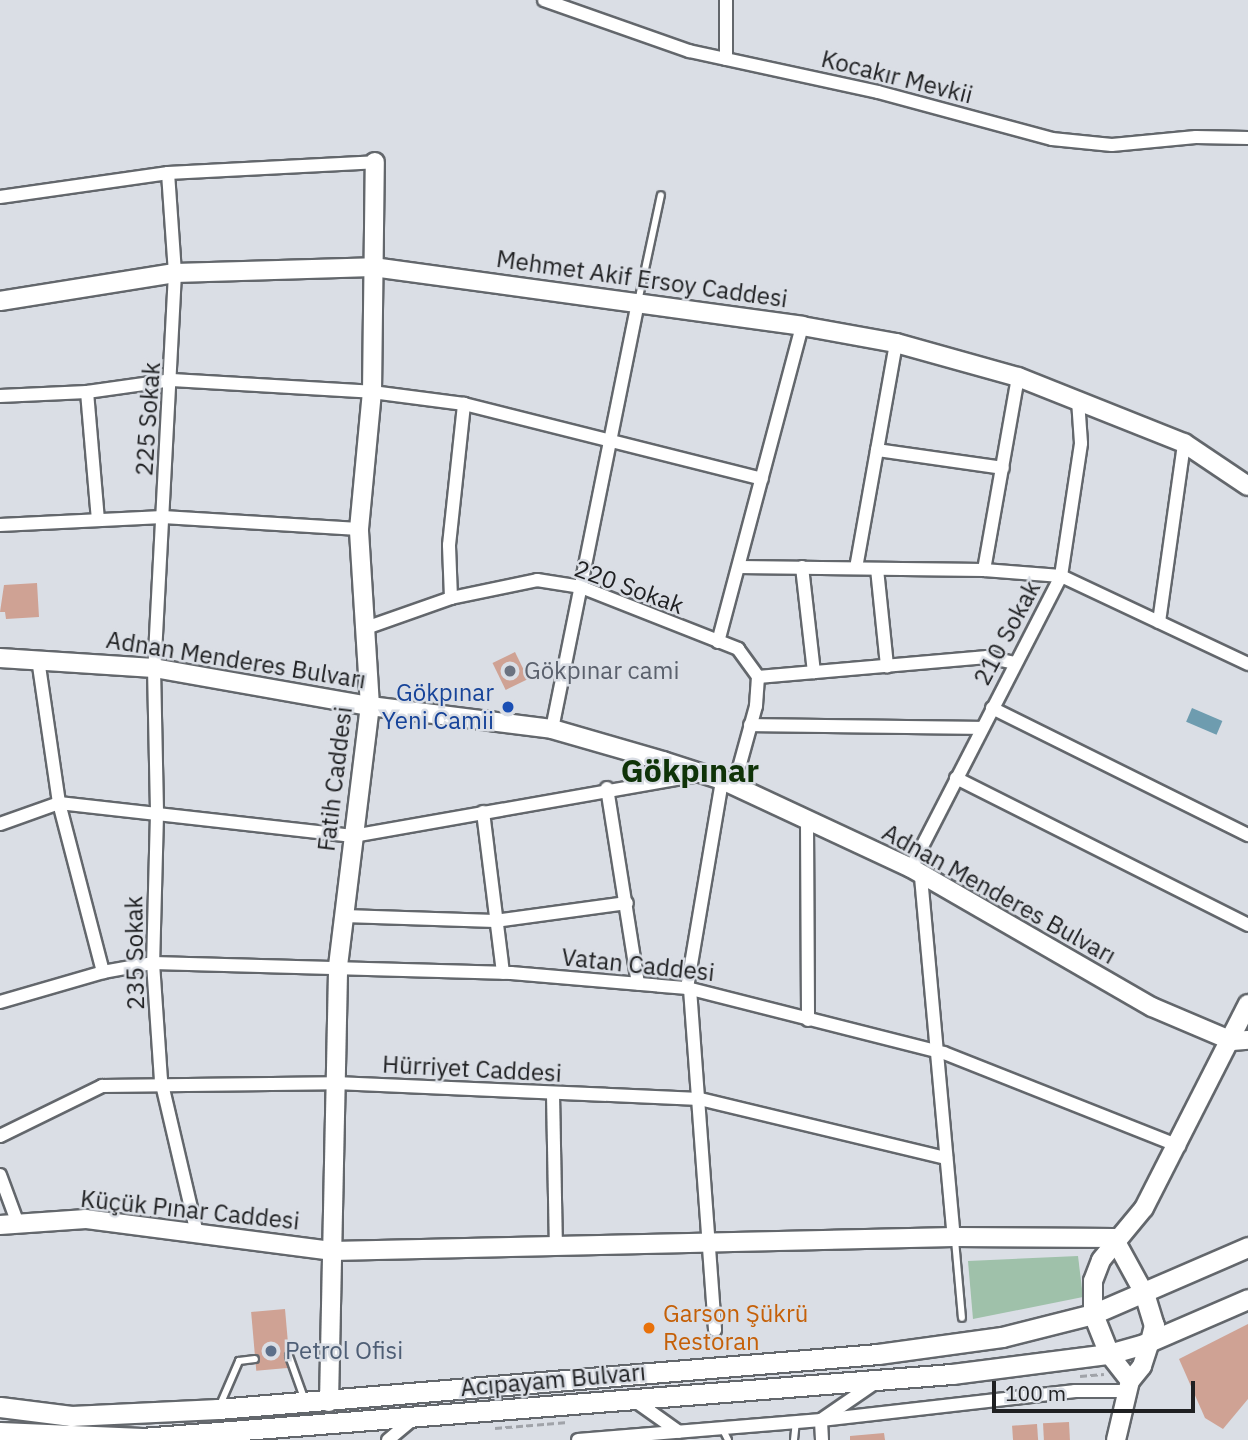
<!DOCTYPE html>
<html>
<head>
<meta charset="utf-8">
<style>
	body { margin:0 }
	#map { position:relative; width:1248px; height:1440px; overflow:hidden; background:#dadee5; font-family:"IBM Plex Sans",sans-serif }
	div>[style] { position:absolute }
	.green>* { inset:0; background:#9fc1aa }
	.water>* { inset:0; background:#6e9caf; transform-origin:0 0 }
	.building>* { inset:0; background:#cfa294; transform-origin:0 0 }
	.path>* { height:2.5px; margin-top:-1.25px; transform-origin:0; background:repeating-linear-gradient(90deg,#a0a3a9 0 7px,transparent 0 10.5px) }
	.roads { filter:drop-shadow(2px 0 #63676c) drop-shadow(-2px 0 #63676c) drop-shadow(0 2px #63676c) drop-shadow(0 -2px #63676c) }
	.lane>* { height:6px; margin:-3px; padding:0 3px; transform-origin:3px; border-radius:3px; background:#fff }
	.street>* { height:12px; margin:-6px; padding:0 6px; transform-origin:6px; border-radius:6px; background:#fff }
	.secondary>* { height:18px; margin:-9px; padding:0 9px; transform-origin:9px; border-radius:9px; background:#fff }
	.primary>* { height:19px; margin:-9.5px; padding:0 9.5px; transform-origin:9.5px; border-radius:9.5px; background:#fff }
	.dots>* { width:19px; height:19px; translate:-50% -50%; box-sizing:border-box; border:4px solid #dadee5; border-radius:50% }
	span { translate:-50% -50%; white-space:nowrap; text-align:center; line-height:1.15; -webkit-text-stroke:5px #dadee5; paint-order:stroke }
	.street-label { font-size:24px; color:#1f2022 }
	.worship-label { font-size:24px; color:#5b616d }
	.left { translate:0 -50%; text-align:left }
	.transit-label { font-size:24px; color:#164399 }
	.right { translate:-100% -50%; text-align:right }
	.food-label { font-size:24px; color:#c56008 }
	.service-label { font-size:24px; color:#4e5e75 }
	.district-label { font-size:32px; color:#0f3308; font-weight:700 }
	.scale { position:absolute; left:992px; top:1381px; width:203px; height:32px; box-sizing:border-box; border:4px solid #1f2022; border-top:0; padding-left:9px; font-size:21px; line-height:24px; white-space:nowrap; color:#1f2022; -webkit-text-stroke:5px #dadee5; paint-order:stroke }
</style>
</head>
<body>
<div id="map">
	<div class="green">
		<i style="clip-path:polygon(1078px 1256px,1083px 1297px,973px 1319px,968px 1261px)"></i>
	</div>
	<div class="water">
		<i style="left:1192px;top:708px;width:33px;height:15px;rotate:23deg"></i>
	</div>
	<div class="building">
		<i style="clip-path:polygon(37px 583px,39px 617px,6px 619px,5px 612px,0 612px,4px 585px)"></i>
		<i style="left:515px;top:652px;width:30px;height:25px;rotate:64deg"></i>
		<i style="left:285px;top:1309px;width:59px;height:34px;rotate:85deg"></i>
		<i style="clip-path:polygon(1248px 1324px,1248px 1399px,1223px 1429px,1205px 1418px,1179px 1359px)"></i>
		<i style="left:1069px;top:1422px;width:18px;height:26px;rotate:87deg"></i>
		<i style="left:1037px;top:1424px;width:16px;height:25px;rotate:86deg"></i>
		<i style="clip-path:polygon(884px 1433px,885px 1440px,850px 1440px,850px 1436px)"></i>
	</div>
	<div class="path">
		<i style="left:1080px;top:1376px;width:24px;rotate:-5deg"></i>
		<i style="left:495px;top:1428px;width:73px;rotate:-4.7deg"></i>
	</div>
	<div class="roads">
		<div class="lane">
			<i style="left:638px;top:302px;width:109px;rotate:-77.9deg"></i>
			<i style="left:955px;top:1240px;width:78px;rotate:84.9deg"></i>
			<i style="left:289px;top:1356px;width:45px;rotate:70.3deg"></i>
			<i style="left:220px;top:1405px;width:48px;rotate:-66.6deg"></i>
			<i style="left:239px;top:1361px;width:16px;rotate:-7deg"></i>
			<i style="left:722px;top:1428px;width:13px;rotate:63deg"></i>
			<i style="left:794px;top:1440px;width:18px;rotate:-84deg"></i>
		</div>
		<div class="street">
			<i style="left:544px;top:0;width:154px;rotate:19.4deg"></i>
			<i style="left:689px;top:51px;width:193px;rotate:12.2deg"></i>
			<i style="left:878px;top:92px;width:180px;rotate:15.1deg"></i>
			<i style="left:1052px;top:139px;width:60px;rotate:5.7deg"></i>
			<i style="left:1112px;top:145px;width:84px;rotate:-5.4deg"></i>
			<i style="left:1196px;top:137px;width:52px;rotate:1.1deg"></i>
			<i style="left:726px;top:59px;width:59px;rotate:-90deg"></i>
			<i style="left:168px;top:173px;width:100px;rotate:86deg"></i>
			<i style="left:175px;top:273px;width:396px;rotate:93deg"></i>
			<i style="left:154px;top:668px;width:146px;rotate:88.8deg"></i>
			<i style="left:157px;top:814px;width:149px;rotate:91.5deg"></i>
			<i style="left:153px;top:963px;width:117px;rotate:86.1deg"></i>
			<i style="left:161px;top:1080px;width:158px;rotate:76.8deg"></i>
			<i style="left:0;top:197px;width:170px;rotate:-8.1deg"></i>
			<i style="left:168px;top:173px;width:207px;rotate:-3deg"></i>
			<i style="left:87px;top:392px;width:128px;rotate:85.1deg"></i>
			<i style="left:0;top:396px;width:87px;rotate:-2.6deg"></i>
			<i style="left:87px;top:392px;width:86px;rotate:-8deg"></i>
			<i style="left:172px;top:380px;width:200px;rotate:3.4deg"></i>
			<i style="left:372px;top:392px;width:93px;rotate:7.4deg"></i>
			<i style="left:464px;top:404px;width:307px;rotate:14.1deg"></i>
			<i style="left:877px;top:450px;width:127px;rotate:8.1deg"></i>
			<i style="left:0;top:525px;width:163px;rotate:-2.8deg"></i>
			<i style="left:163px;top:517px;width:196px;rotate:3.5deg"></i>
			<i style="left:739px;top:567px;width:245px;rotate:0.7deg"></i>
			<i style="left:984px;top:570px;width:77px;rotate:4.5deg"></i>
			<i style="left:1061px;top:576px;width:207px;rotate:25.2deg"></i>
			<i style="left:802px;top:567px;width:106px;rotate:83.5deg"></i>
			<i style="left:856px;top:568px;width:229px;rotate:-79.9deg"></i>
			<i style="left:877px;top:569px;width:98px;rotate:84.1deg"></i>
			<i style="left:984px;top:570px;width:196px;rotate:-80deg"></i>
			<i style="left:451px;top:598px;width:53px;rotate:-92.2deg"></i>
			<i style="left:449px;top:545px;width:142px;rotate:-83.9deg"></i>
			<i style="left:1159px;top:622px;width:181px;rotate:-82deg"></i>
			<i style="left:363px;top:629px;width:93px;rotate:-19.4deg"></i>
			<i style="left:451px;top:598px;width:88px;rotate:-11.8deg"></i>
			<i style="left:537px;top:580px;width:45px;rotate:9deg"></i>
			<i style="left:581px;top:587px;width:169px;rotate:21.5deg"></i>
			<i style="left:738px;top:649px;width:34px;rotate:54deg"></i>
			<i style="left:758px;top:677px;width:29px;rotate:94deg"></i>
			<i style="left:756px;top:706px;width:83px;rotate:105.4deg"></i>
			<i style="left:718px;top:642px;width:327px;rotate:-75.1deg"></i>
			<i style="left:38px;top:659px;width:146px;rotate:81.7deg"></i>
			<i style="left:59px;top:803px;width:175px;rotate:75.4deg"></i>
			<i style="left:758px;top:677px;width:230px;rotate:-5deg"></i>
			<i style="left:987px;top:657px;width:29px;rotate:12deg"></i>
			<i style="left:992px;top:708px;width:286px;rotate:26.4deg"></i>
			<i style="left:750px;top:725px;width:232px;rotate:0.7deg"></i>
			<i style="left:552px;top:729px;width:435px;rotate:-78.6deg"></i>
			<i style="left:956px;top:778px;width:327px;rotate:26.7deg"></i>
			<i style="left:607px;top:788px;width:198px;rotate:81deg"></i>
			<i style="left:483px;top:812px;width:162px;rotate:82.9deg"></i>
			<i style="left:807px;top:823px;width:197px;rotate:89.7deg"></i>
			<i style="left:0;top:824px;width:63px;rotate:-19.6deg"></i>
			<i style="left:59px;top:803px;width:296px;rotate:6.4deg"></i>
			<i style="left:353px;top:836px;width:351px;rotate:-10deg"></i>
			<i style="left:911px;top:868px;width:328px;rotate:-62.8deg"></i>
			<i style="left:1061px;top:576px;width:134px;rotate:-81.4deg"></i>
			<i style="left:1081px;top:443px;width:43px;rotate:-94deg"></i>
			<i style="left:921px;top:877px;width:362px;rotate:84.8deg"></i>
			<i style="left:344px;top:916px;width:151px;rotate:1.9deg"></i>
			<i style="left:495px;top:921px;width:133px;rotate:-7.8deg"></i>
			<i style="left:687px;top:988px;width:211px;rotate:-80.4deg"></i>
			<i style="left:690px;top:989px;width:342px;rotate:85.8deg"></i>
			<i style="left:0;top:1002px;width:107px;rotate:-16.2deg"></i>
			<i style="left:103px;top:972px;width:51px;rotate:-10.2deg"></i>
			<i style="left:153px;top:963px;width:358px;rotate:1.6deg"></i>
			<i style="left:511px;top:973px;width:177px;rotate:4.9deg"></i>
			<i style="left:687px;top:988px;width:265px;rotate:14.2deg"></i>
			<i style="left:944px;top:1053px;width:253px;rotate:21.6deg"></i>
			<i style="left:553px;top:1094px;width:152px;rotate:88.9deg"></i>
			<i style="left:0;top:1136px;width:114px;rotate:-26.1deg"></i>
			<i style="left:102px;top:1086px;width:233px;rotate:-0.7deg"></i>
			<i style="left:335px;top:1083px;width:365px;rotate:2.5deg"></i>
			<i style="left:700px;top:1099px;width:253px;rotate:13.5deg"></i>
			<i style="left:0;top:1175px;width:52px;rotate:69.8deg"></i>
			<i style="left:634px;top:1400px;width:55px;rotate:35.4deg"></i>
			<i style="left:388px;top:1440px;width:34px;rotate:-40deg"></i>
			<i style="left:578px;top:1440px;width:244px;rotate:-4.7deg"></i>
			<i style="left:821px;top:1420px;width:256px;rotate:-6.5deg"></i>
			<i style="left:1075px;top:1391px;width:53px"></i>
			<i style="left:822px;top:1440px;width:20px;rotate:-93deg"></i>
			<i style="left:821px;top:1420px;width:67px;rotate:-34.6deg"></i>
		</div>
		<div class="secondary">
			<i style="left:0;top:301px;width:177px;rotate:-9.1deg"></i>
			<i style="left:175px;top:273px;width:198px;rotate:-1.7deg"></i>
			<i style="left:373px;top:267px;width:433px;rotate:7.8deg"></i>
			<i style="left:802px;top:326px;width:96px;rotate:10.3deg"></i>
			<i style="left:896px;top:343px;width:127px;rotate:15.6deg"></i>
			<i style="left:1018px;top:377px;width:179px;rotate:21.7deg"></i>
			<i style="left:1184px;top:443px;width:77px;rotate:33.9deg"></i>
			<i style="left:0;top:658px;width:154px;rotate:3.7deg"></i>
			<i style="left:154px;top:668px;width:219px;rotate:10deg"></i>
			<i style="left:370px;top:706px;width:183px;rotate:7.2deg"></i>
			<i style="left:552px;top:729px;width:116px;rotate:16.1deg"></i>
			<i style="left:663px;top:761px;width:62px;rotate:17.9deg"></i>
			<i style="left:722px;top:780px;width:208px;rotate:25deg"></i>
			<i style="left:911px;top:868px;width:278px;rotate:30deg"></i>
			<i style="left:1152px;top:1007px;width:87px;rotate:23deg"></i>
			<i style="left:1232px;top:1041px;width:16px;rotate:-4deg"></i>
			<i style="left:0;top:1225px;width:86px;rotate:-4deg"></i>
			<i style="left:86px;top:1219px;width:248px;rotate:7.4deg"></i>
			<i style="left:332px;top:1251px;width:622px;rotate:-1.29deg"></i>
			<i style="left:954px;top:1237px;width:161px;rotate:0.4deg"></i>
			<i style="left:1115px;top:1240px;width:60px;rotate:61.3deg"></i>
			<i style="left:1093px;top:1314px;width:33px;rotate:-90deg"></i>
			<i style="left:1093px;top:1281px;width:22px;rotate:-69deg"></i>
			<i style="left:1101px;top:1260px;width:67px;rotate:-50.4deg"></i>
			<i style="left:1144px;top:1208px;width:229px;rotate:-63deg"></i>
			<i style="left:1109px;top:1354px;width:34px;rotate:52deg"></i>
			<i style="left:329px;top:1402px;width:436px;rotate:-88.8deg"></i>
			<i style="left:338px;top:966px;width:262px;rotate:-83deg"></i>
			<i style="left:370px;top:706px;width:177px;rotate:-93.6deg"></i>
			<i style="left:359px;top:529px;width:138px;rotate:-84.6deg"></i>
			<i style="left:372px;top:392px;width:230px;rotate:-89.3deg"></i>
			<i style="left:1116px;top:1440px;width:61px;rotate:-76.7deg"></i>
			<i style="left:1130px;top:1381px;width:19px;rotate:-51deg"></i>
			<i style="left:1142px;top:1366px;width:26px;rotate:-72deg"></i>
		</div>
		<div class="primary">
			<i style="left:1144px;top:1293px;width:34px;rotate:73deg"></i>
			<i style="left:1154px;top:1325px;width:16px;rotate:104deg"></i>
			<i style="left:1093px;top:1314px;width:43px;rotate:68.2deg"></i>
			<i style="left:0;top:1407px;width:72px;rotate:7.2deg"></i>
			<i style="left:71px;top:1416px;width:147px;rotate:-2.7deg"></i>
			<i style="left:218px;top:1409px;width:662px;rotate:-4.76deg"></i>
			<i style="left:878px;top:1354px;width:125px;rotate:-7.8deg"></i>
			<i style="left:1002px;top:1337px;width:94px;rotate:-14.2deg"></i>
			<i style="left:1093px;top:1314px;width:169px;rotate:-23.4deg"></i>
			<i style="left:0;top:1432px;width:142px;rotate:2.4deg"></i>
			<i style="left:142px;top:1438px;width:813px;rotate:-4.52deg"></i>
			<i style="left:952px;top:1374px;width:158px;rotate:-7.3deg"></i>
			<i style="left:1109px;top:1354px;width:36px;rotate:-16deg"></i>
			<i style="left:1144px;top:1344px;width:113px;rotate:-23.4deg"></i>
		</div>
	</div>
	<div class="dots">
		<i style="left:510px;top:671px;background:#6b7280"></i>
		<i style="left:508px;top:707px;background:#1a4fb4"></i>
		<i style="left:649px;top:1328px;background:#e8710a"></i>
		<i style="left:271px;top:1351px;background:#5c6f8a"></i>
	</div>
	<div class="street-label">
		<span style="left:897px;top:77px;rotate:14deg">Kocakır Mevkii</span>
		<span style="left:642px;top:279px;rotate:8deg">Mehmet Akif Ersoy Caddesi</span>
		<span style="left:148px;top:419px;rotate:-86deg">225 Sokak</span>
		<span style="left:629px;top:587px;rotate:20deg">220 Sokak</span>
		<span style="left:1007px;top:633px;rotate:-62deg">210 Sokak</span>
		<span style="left:236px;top:660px;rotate:9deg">Adnan Menderes Bulvarı</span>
		<span style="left:335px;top:779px;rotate:-83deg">Fatih Caddesi</span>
		<span style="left:999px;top:894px;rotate:29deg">Adnan Menderes Bulvarı</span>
		<span style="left:135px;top:953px;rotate:-91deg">235 Sokak</span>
		<span style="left:638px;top:965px;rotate:6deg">Vatan Caddesi</span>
		<span style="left:472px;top:1069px;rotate:3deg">Hürriyet Caddesi</span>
		<span style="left:190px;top:1210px;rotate:6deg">Küçük Pınar Caddesi</span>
		<span style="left:553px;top:1380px;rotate:-5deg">Acıpayam Bulvarı</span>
	</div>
	<div class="worship-label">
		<span class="left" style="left:524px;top:671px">Gökpınar cami</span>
	</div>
	<div class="transit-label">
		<span class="right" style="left:494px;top:707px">Gökpınar<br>Yeni Camii</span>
	</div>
	<div class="food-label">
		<span class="left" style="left:663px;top:1328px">Garson Şükrü<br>Restoran</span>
	</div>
	<div class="service-label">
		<span class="left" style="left:285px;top:1351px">Petrol Ofisi</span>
	</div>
	<div class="district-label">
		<span style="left:690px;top:770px">Gökpınar</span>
	</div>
	<div class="scale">100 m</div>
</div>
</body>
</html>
